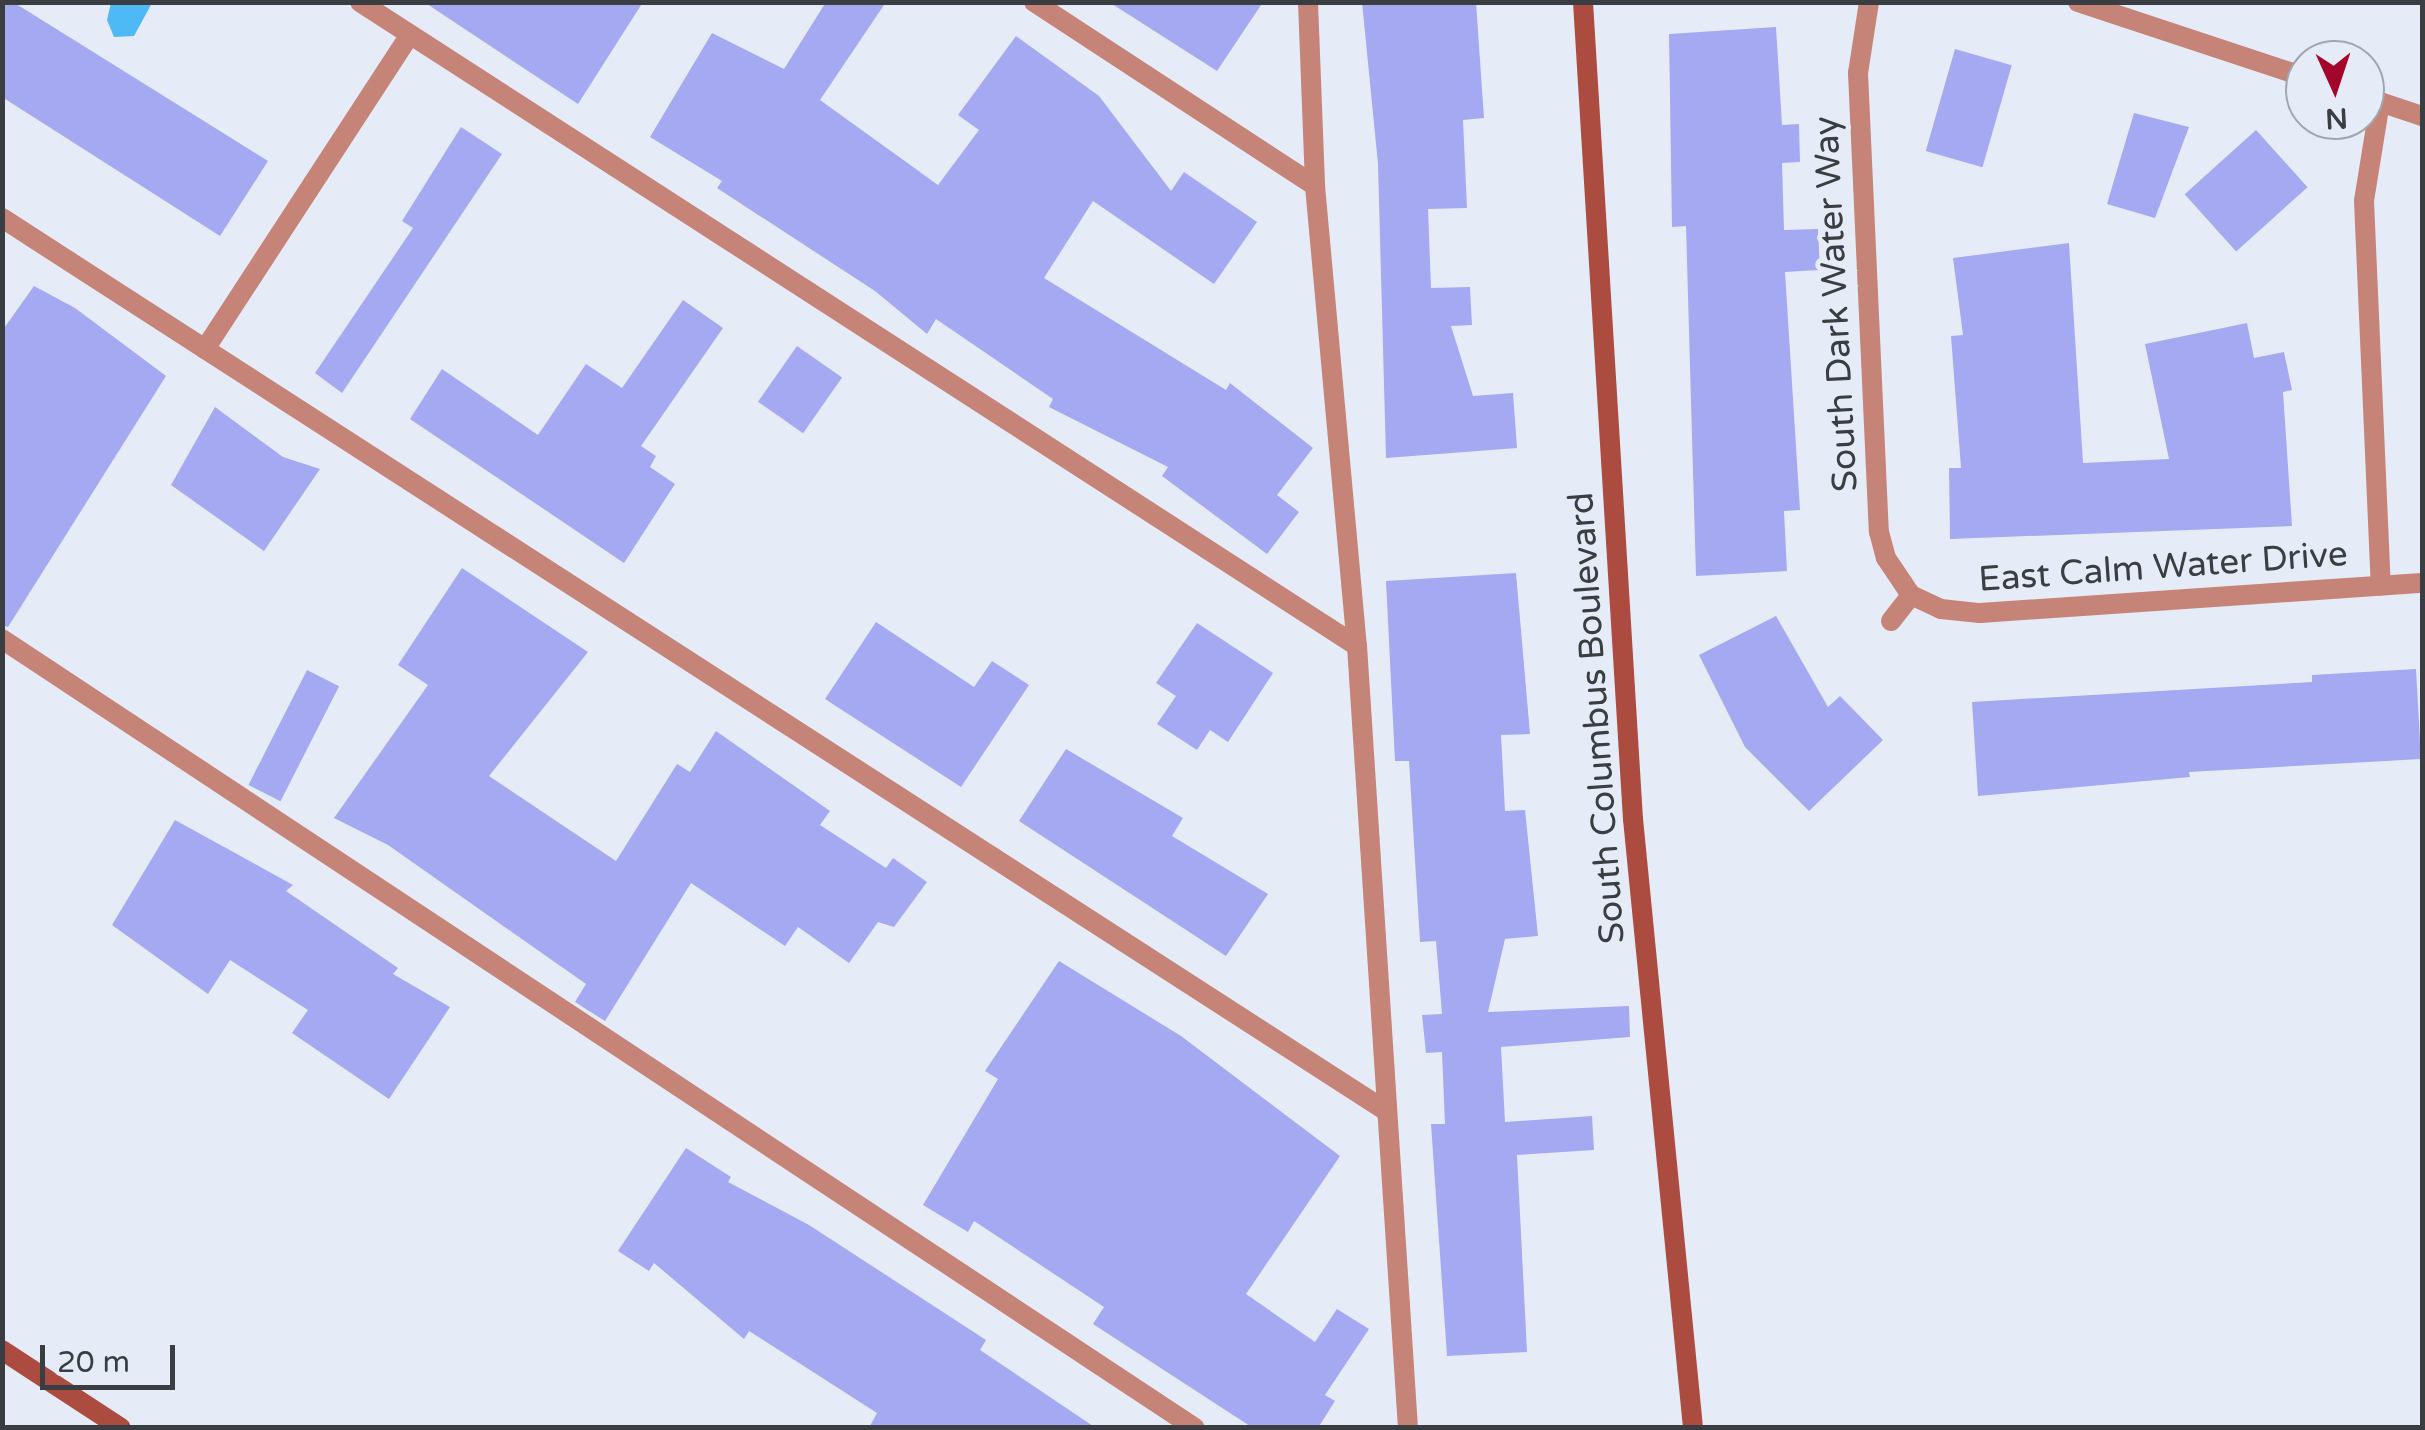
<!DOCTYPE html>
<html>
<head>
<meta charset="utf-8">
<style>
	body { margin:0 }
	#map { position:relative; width:2425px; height:1430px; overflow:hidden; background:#e5ecf7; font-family:"Varela Round",sans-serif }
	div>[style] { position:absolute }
	.water>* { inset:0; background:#4eb9f5 }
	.building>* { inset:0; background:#a5a9f1; transform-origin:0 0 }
	.lane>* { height:20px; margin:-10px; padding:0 10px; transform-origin:10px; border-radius:10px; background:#c68378 }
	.street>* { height:20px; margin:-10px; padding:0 10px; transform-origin:10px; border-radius:10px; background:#c68378 }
	.secondary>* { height:20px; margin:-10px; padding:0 10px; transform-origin:10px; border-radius:10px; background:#ac4c40 }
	span { translate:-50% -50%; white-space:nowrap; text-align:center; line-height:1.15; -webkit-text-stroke:10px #e5ecf7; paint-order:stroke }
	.street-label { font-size:35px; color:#3a3d41 }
	.frame { position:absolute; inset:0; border:5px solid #3a3d41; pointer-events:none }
	.north { position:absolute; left:2285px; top:40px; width:100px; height:100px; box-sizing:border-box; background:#e5ecf7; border:2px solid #a1a6ae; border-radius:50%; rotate:177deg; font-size:28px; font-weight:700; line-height:40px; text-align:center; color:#3a3d41 }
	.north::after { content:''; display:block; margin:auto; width:35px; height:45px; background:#a3052b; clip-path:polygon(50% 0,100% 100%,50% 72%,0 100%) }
	.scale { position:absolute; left:40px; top:1345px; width:135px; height:45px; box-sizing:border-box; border:5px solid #3a3d41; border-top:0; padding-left:12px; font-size:30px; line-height:35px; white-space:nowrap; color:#3a3d41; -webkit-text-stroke:8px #e5ecf7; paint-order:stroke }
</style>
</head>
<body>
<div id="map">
	<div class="water">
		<i style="clip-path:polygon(111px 3px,111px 2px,152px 3px,134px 36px,114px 37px,107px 20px)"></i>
	</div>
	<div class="building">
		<i style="clip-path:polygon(2px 2px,13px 2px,268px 161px,220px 236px,2px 97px)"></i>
		<i style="clip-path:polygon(424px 2px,643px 2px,578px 104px)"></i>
		<i style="clip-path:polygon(826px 2px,886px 2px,820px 100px,938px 185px,979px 130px,958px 115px,1016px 36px,1099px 96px,1171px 191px,1184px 172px,1257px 222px,1214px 284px,1093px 201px,1044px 278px,1226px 390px,1230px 383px,1313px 448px,1277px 495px,1299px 512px,1267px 554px,1162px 476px,1168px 467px,1049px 407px,1053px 399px,936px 319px,927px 334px,875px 291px,717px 188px,722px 181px,650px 137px,712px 33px,784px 69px)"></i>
		<i style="clip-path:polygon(1109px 2px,1263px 2px,1217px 71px)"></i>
		<i style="clip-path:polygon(1362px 2px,1476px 2px,1484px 118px,1463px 120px,1467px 208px,1428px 209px,1431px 288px,1470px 287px,1472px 325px,1451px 326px,1473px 396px,1513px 393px,1517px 448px,1386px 458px,1378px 164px)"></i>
		<i style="clip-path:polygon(1776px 27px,1782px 125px,1799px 124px,1800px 162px,1782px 163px,1784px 230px,1818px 229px,1820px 270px,1785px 272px,1800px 510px,1784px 511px,1787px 571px,1696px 576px,1686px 226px,1672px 227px,1669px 34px)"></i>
		<i style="left:1955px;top:49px;width:59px;height:106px;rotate:16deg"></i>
		<i style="clip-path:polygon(2134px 113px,2189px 127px,2155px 218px,2107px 204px)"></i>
		<i style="clip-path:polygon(461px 127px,502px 154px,342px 393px,315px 373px,413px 228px,402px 221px)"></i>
		<i style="left:2256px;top:130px;width:77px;height:96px;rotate:48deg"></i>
		<i style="clip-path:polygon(2069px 243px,2083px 463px,2169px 459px,2145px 344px,2247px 323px,2254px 358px,2284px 352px,2292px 390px,2283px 392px,2292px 526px,1950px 539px,1949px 468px,1961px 468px,1951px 336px,1963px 335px,1953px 258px)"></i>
		<i style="clip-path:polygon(34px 286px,75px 308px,166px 376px,8px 627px,2px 625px,2px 331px)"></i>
		<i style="clip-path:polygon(683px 300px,723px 328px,641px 446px,656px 456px,650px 467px,675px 484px,624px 563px,410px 419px,442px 369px,538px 435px,586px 364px,622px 388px)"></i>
		<i style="left:797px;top:346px;width:55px;height:68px;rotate:35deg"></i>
		<i style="clip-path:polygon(215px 407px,283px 457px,320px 469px,264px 551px,171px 485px)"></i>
		<i style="clip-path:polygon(462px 568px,588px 652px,489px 776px,616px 861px,677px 764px,690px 772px,716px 731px,830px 811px,820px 825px,886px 868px,893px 858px,927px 882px,894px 927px,878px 922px,849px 963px,798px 927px,785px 946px,691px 883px,605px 1021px,575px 1002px,586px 984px,388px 845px,334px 818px,428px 685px,398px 665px)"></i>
		<i style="clip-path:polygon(1516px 573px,1530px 734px,1501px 735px,1505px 811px,1525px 810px,1538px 936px,1505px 939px,1488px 1012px,1629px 1006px,1630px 1037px,1501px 1047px,1505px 1122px,1592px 1116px,1594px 1150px,1517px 1155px,1527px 1352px,1447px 1356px,1431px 1124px,1445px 1124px,1442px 1052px,1426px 1053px,1422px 1015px,1442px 1014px,1436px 941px,1420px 942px,1409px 761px,1395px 761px,1386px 581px)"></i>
		<i style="clip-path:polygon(1776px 616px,1828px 707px,1840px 696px,1883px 740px,1809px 811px,1745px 747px,1699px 655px)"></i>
		<i style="clip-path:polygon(876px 622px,974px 687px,992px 661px,1029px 685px,961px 787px,825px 699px)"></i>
		<i style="clip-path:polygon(1197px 623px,1273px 673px,1228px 742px,1210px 730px,1197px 750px,1157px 724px,1176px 696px,1156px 683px)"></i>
		<i style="clip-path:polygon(2416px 669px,2421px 759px,2189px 772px,2190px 777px,1978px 796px,1972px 702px,2312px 682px,2312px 675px)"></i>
		<i style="left:307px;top:670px;width:36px;height:129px;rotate:27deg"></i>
		<i style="clip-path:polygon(1066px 749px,1183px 818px,1172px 836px,1268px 894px,1226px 956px,1019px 821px)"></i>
		<i style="clip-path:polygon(175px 820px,293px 885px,286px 891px,398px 968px,393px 974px,450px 1007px,389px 1099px,292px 1033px,308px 1010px,230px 960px,208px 994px,112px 925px)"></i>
		<i style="clip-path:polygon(1059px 961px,1181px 1036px,1340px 1156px,1246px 1294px,1315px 1342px,1337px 1309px,1369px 1329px,1325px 1395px,1335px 1401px,1318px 1428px,1253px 1428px,1093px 1324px,1104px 1307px,974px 1221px,968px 1232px,923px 1205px,998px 1079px,985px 1071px)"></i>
		<i style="clip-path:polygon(686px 1148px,731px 1177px,728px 1182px,809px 1225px,986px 1340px,980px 1350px,1096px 1428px,869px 1428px,877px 1413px,749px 1331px,744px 1339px,654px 1263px,649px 1271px,618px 1251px)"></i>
	</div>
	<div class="lane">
		<i style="left:360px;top:2px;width:1187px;rotate:32.86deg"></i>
		<i style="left:1034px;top:2px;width:336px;rotate:33.2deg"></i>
		<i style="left:1308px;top:2px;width:184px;rotate:87.8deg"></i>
		<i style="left:1315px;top:186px;width:462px;rotate:84.8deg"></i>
		<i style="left:1357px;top:646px;width:784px;rotate:86.27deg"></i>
		<i style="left:2px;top:218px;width:1647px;rotate:32.83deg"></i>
		<i style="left:205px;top:349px;width:375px;rotate:-56.9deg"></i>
		<i style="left:2px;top:639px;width:1430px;rotate:33.48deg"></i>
	</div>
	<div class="street">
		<i style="left:1869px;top:2px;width:72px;rotate:98.8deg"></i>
		<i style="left:1858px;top:73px;width:459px;rotate:87.4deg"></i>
		<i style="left:1879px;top:532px;width:27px;rotate:75deg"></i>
		<i style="left:1886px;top:558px;width:45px;rotate:56deg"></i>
		<i style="left:1911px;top:595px;width:33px;rotate:25deg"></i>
		<i style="left:1941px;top:609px;width:39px;rotate:6deg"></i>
		<i style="left:1980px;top:613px;width:443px;rotate:-3.9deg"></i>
		<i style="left:2078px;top:2px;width:239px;rotate:18.3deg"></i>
		<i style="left:2365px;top:97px;width:60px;rotate:18.4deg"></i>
		<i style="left:2380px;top:102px;width:100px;rotate:99.2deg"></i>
		<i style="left:2364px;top:201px;width:385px;rotate:87.5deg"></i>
		<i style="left:1891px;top:621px;width:33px;rotate:-52deg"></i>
	</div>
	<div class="secondary">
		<i style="left:1583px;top:2px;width:819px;rotate:86.5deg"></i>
		<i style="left:1633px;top:819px;width:612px;rotate:84.37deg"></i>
		<i style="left:2px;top:1350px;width:142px;rotate:33.2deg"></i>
	</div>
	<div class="street-label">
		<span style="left:1836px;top:304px;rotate:-93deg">South Dark Water Way</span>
		<span style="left:2163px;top:567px;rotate:-4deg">East Calm Water Drive</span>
		<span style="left:1597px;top:718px;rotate:-94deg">South Columbus Boulevard</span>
	</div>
	<div class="frame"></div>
	<div class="north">N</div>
	<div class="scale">20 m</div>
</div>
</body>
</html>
